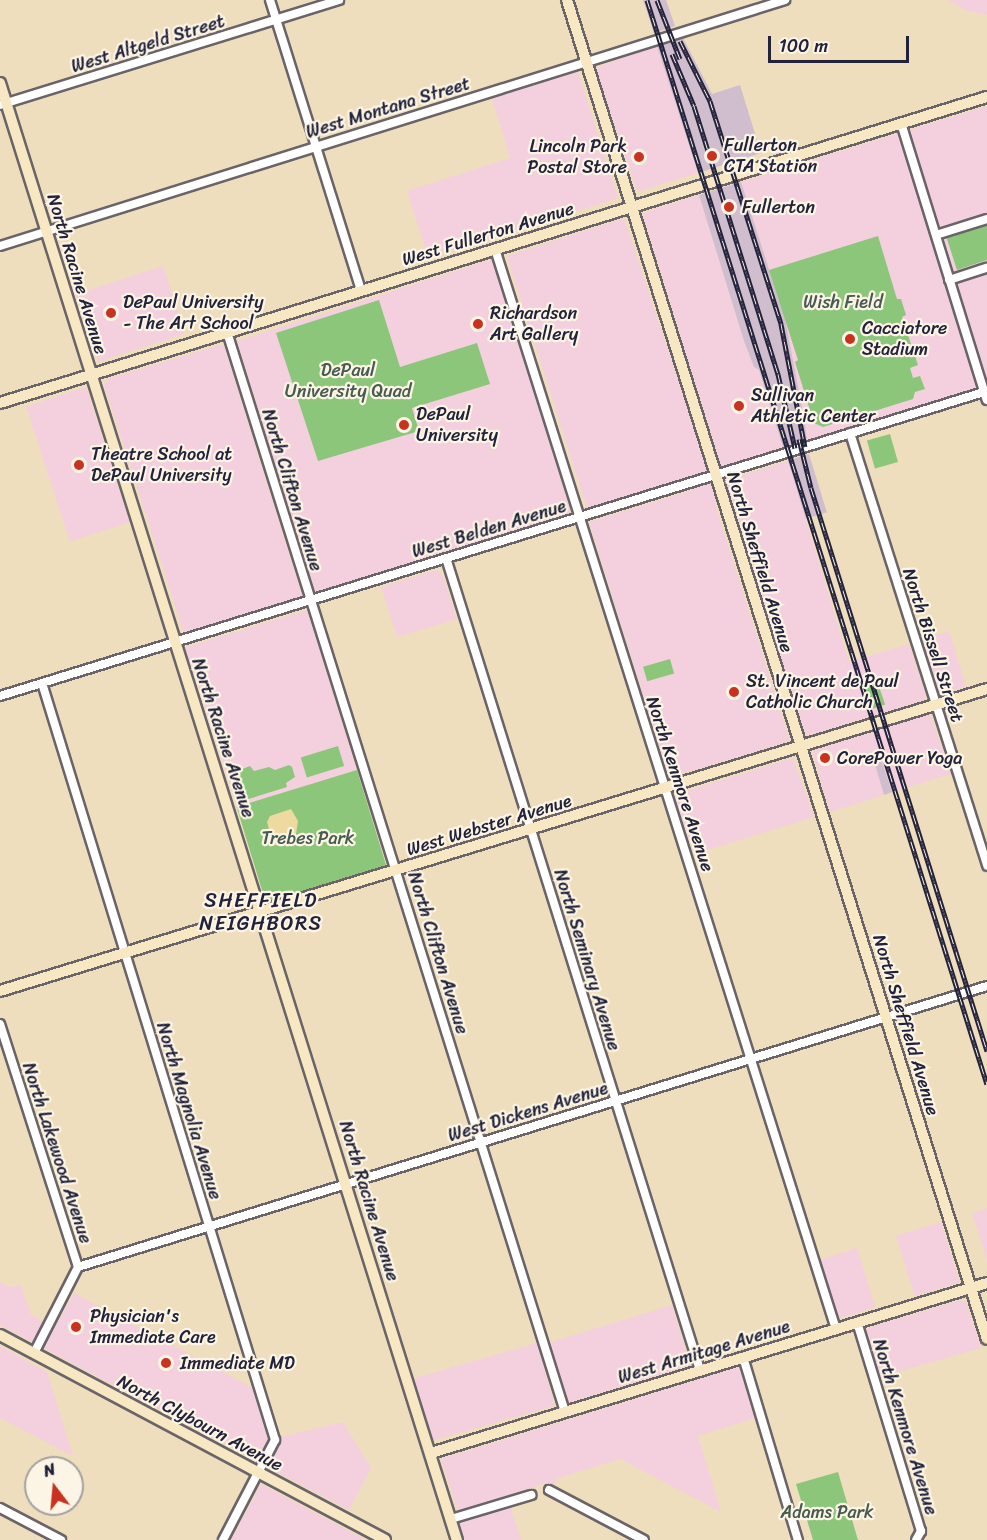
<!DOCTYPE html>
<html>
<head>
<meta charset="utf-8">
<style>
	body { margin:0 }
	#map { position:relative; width:987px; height:1540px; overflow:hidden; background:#efdebd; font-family:Sriracha,sans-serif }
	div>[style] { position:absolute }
	.built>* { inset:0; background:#f4cfde; transform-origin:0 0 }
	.industrial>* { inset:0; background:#d0bdce; transform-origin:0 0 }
	.green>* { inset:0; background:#8cc67b; transform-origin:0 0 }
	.sand>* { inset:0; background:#eeda9e }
	.roads { filter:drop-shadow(2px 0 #6a6468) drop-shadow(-2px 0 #6a6468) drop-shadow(0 2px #6a6468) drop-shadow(0 -2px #6a6468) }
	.street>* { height:8px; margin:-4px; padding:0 4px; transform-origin:4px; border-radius:4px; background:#fff }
	.secondary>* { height:10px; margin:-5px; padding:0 5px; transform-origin:5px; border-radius:5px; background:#f7e8c3 }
	.rail>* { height:5px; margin-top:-2.5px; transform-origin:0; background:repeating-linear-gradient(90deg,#fcf5e5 0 9px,#22223b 0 18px); box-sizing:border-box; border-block:2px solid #22223b }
	.dots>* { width:16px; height:16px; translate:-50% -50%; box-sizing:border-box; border:3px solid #fcf5e5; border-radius:50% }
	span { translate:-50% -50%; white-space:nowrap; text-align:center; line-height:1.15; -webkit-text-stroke:4.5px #fcf5e5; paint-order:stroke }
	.street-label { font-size:18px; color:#22223b }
	.poi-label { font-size:18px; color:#22223b }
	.left { translate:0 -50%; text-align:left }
	.right { translate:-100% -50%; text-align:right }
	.park-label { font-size:18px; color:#475b51 }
	.neighbourhood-label { font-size:20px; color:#22223b; letter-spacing:1.5px }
	.north { position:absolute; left:24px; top:1456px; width:60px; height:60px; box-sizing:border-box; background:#fcf5e5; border:2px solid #a5a1a1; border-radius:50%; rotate:344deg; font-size:16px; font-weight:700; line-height:24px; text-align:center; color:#22223b }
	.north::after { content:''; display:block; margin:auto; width:21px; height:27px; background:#c8321e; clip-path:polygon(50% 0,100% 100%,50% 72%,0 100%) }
	.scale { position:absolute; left:768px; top:36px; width:141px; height:27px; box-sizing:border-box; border:3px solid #22223b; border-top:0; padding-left:8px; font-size:18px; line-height:21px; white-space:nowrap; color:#22223b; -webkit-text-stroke:4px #fcf5e5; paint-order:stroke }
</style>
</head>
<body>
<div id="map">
	<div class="built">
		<i style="clip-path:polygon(948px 0,987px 0,987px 15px,967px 11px)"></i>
		<i style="clip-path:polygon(657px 46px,698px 173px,640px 191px,637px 190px,595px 68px)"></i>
		<i style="clip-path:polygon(578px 72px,618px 198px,428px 257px,407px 191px,510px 158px,492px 98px)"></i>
		<i style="clip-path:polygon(987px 106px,987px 385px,807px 440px,785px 319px,741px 182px)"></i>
		<i style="clip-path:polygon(699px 195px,744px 341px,754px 367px,759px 370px,783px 447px,736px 462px,725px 468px,719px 466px,715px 457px,717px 452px,643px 215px,646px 212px)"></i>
		<i style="clip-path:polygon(622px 219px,625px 221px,708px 470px,703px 475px,587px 508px,507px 256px)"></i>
		<i style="clip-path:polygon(490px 260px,494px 262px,571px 513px,321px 592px,315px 591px,237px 341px)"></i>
		<i style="left:163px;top:266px;width:71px;height:91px;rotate:72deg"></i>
		<i style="clip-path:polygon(219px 345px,224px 346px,302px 595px,296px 599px,184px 634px,104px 384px,108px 379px)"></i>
		<i style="left:86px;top:387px;width:142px;height:63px;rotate:72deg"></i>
		<i style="clip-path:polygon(788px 461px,849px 662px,909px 644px,926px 695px,924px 700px,810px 735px,804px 732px,732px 498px,728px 496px,724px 482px,732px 476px,736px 477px)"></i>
		<i style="clip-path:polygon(705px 483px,711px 485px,716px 496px,715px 504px,790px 741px,669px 778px,589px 522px,692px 490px,695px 486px)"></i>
		<i style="clip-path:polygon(436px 570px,442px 574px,457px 619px,397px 637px,381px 587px)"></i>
		<i style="clip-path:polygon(307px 610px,357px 770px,237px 807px,193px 669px,190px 668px,184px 648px)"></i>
		<i style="left:949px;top:631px;width:58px;height:28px;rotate:73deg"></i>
		<i style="clip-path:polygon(930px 714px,951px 774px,892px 792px,881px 759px,874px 761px,884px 795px,830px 812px,812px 751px)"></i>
		<i style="clip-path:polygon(793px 758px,814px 817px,694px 854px,675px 798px,677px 794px)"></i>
		<i style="clip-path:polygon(987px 1208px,987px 1260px,972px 1213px)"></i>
		<i style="left:941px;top:1222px;width:63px;height:47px;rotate:73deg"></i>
		<i style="left:857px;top:1248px;width:62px;height:39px;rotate:73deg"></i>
		<i style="clip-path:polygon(0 1282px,10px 1287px,21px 1285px,31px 1315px,55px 1327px,74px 1293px,253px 1388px,268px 1440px,343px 1422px,371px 1468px,349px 1510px,0 1325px)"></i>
		<i style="clip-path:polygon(960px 1300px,966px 1302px,981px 1348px,880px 1377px,865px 1329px)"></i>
		<i style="left:672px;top:1305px;width:63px;height:129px;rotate:73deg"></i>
		<i style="left:537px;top:1343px;width:65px;height:128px;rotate:74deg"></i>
		<i style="clip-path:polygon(0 1346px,47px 1372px,73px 1456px,0 1418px)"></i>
		<i style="clip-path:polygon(739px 1367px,755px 1418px,698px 1436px,721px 1512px,620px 1459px,558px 1478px,553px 1485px,547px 1483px,458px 1511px,441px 1459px)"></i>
		<i style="clip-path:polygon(261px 1484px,366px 1540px,231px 1540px)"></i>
		<i style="clip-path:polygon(510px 1505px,521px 1540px,464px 1540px,457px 1521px)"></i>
	</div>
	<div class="industrial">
		<i style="clip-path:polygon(643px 0,666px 0,675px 26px,654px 33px)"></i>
		<i style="clip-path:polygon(683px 38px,712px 94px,740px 85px,761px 153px,698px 173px,657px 46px)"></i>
		<i style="clip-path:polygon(741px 182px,785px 319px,804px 418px,807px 440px,783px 447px,759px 370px,754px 367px,744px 341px,699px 195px)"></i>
		<i style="left:809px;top:454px;width:61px;height:22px;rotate:73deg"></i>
		<i style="clip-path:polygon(881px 759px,892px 792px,884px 795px,874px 761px)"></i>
	</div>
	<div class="green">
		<i style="clip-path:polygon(987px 223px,987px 260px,957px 270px,946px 236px)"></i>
		<i style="clip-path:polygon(878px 236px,897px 299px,901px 299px,906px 315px,902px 317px,918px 365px,910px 368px,913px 378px,920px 376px,925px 389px,915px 392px,913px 399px,823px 427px,814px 423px,795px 362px,798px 360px,769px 270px)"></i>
		<i style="clip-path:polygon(379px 300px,400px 367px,477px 343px,490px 384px,412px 408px,419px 431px,318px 461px,276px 333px)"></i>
		<i style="left:890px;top:434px;width:29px;height:24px;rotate:74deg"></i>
		<i style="left:670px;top:659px;width:15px;height:28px;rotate:74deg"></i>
		<i style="left:876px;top:678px;width:28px;height:17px;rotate:71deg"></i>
		<i style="left:338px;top:746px;width:21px;height:39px;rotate:73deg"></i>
		<i style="clip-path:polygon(289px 765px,292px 767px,295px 777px,286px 783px,287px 787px,242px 801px,237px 771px,250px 766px,254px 771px,269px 767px,275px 770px)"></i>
		<i style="left:357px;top:770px;width:102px;height:126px;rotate:73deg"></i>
		<i style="clip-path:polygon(838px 1472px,858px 1540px,813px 1540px,796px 1484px)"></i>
	</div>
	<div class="sand">
		<i style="clip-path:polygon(291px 809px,298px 821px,296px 834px,287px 843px,274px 845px,267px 822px,270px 816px)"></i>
	</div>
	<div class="roads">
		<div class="street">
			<i style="left:270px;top:0;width:304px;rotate:72.6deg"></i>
			<i style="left:0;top:105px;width:355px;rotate:-17.2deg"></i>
			<i style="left:901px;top:123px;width:290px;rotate:72.8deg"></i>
			<i style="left:936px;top:235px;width:53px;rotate:-17.4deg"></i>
			<i style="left:0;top:246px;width:823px;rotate:-17.4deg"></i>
			<i style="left:495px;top:249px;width:1133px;rotate:72.48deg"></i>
			<i style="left:949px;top:280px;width:40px;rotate:-18deg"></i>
			<i style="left:227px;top:332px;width:1132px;rotate:72.62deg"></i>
			<i style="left:850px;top:433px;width:454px;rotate:72.4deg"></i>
			<i style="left:446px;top:558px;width:851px;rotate:72.63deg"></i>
			<i style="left:42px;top:683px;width:792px;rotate:72.89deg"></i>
			<i style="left:275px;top:1440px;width:113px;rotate:117.5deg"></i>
			<i style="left:0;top:696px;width:1033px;rotate:-17.17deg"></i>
			<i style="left:0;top:1024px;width:255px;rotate:72.2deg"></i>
			<i style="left:78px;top:1267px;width:97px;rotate:117.1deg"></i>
			<i style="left:78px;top:1267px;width:951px;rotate:-17.18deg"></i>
			<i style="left:857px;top:1322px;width:219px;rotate:73deg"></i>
			<i style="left:921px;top:1531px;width:10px;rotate:119deg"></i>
			<i style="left:743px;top:1357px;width:191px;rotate:73.3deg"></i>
			<i style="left:549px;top:1490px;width:107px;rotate:27.8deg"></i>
			<i style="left:0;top:1508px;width:69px;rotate:27.7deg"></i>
			<i style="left:451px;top:1519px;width:84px;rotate:-16.7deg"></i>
		</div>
		<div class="secondary">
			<i style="left:567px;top:0;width:1403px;rotate:72.59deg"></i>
			<i style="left:0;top:83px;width:1527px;rotate:72.59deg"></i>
			<i style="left:0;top:403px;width:1033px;rotate:-17.23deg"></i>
			<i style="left:0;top:991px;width:1032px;rotate:-17.01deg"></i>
			<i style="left:0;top:1335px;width:436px;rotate:28deg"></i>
			<i style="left:431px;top:1453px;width:581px;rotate:-17deg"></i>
		</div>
	</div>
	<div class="rail">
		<i style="left:647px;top:0;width:1136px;rotate:72.59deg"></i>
		<i style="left:657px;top:0;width:63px;rotate:68.7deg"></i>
		<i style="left:680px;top:41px;width:67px;rotate:63.4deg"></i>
		<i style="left:710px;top:101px;width:234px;rotate:72.3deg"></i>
		<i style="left:781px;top:324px;width:125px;rotate:79deg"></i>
		<i style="left:672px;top:54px;width:56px;rotate:67.1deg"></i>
		<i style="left:694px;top:106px;width:281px;rotate:72.6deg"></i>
		<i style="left:778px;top:374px;width:76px;rotate:77.1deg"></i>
		<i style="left:799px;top:439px;width:50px;rotate:76.2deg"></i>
		<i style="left:811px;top:488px;width:590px;rotate:72.64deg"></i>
	</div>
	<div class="dots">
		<i style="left:712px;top:156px;background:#c8321e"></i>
		<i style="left:639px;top:157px;background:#c8321e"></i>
		<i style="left:729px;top:207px;background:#c8321e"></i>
		<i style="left:111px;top:313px;background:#c8321e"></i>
		<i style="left:478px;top:324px;background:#c8321e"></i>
		<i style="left:850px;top:339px;background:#c8321e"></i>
		<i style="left:739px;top:406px;background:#c8321e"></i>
		<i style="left:404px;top:425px;background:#c8321e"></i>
		<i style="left:79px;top:465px;background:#c8321e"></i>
		<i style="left:734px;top:692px;background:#c8321e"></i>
		<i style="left:825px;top:758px;background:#c8321e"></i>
		<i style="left:76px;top:1327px;background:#c8321e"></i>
		<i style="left:166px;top:1363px;background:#c8321e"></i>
	</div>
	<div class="street-label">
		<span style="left:148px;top:44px;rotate:-17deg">West Altgeld Street</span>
		<span style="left:388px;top:108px;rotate:-17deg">West Montana Street</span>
		<span style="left:488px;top:234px;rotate:-17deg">West Fullerton Avenue</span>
		<span style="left:77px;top:274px;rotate:73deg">North Racine Avenue</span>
		<span style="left:292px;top:490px;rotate:73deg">North Clifton Avenue</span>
		<span style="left:489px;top:529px;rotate:-17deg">West Belden Avenue</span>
		<span style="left:760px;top:562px;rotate:73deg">North Sheffield Avenue</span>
		<span style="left:933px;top:645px;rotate:72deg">North Bissell Street</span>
		<span style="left:223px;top:738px;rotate:72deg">North Racine Avenue</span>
		<span style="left:680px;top:784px;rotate:72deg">North Kenmore Avenue</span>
		<span style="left:489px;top:825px;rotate:-17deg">West Webster Avenue</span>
		<span style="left:438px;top:953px;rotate:73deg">North Clifton Avenue</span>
		<span style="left:587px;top:960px;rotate:73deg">North Seminary Avenue</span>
		<span style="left:906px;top:1025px;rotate:73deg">North Sheffield Avenue</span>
		<span style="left:189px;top:1111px;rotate:73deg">North Magnolia Avenue</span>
		<span style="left:528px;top:1112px;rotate:-17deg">West Dickens Avenue</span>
		<span style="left:57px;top:1153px;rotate:72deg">North Lakewood Avenue</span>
		<span style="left:369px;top:1201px;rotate:73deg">North Racine Avenue</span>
		<span style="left:704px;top:1352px;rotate:-17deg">West Armitage Avenue</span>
		<span style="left:200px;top:1423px;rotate:28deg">North Clybourn Avenue</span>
		<span style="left:905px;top:1427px;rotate:73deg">North Kenmore Avenue</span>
	</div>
	<div class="poi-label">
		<span class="left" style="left:724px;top:156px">Fullerton<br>CTA Station</span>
		<span class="right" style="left:627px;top:157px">Lincoln Park<br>Postal Store</span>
		<span class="left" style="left:742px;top:207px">Fullerton</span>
		<span class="left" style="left:123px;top:313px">DePaul University<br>- The Art School</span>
		<span class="left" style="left:490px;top:324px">Richardson<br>Art Gallery</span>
		<span class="left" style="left:862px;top:339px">Cacciatore<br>Stadium</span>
		<span class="left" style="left:751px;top:406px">Sullivan<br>Athletic Center</span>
		<span class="left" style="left:416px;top:425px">DePaul<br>University</span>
		<span class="left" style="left:91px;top:465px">Theatre School at<br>DePaul University</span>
		<span class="left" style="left:746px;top:692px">St. Vincent de Paul<br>Catholic Church</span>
		<span class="left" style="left:837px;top:758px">CorePower Yoga</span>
		<span class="left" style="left:90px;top:1327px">Physician's<br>Immediate Care</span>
		<span class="left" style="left:180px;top:1363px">Immediate MD</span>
	</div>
	<div class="park-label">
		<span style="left:843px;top:302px">Wish Field</span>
		<span style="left:348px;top:381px">DePaul<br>University Quad</span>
		<span style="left:308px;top:838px">Trebes Park</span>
		<span style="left:827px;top:1512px">Adams Park</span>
	</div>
	<div class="neighbourhood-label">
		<span style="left:261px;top:912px">SHEFFIELD<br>NEIGHBORS</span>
	</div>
	<div class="north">N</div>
	<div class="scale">100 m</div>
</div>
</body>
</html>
